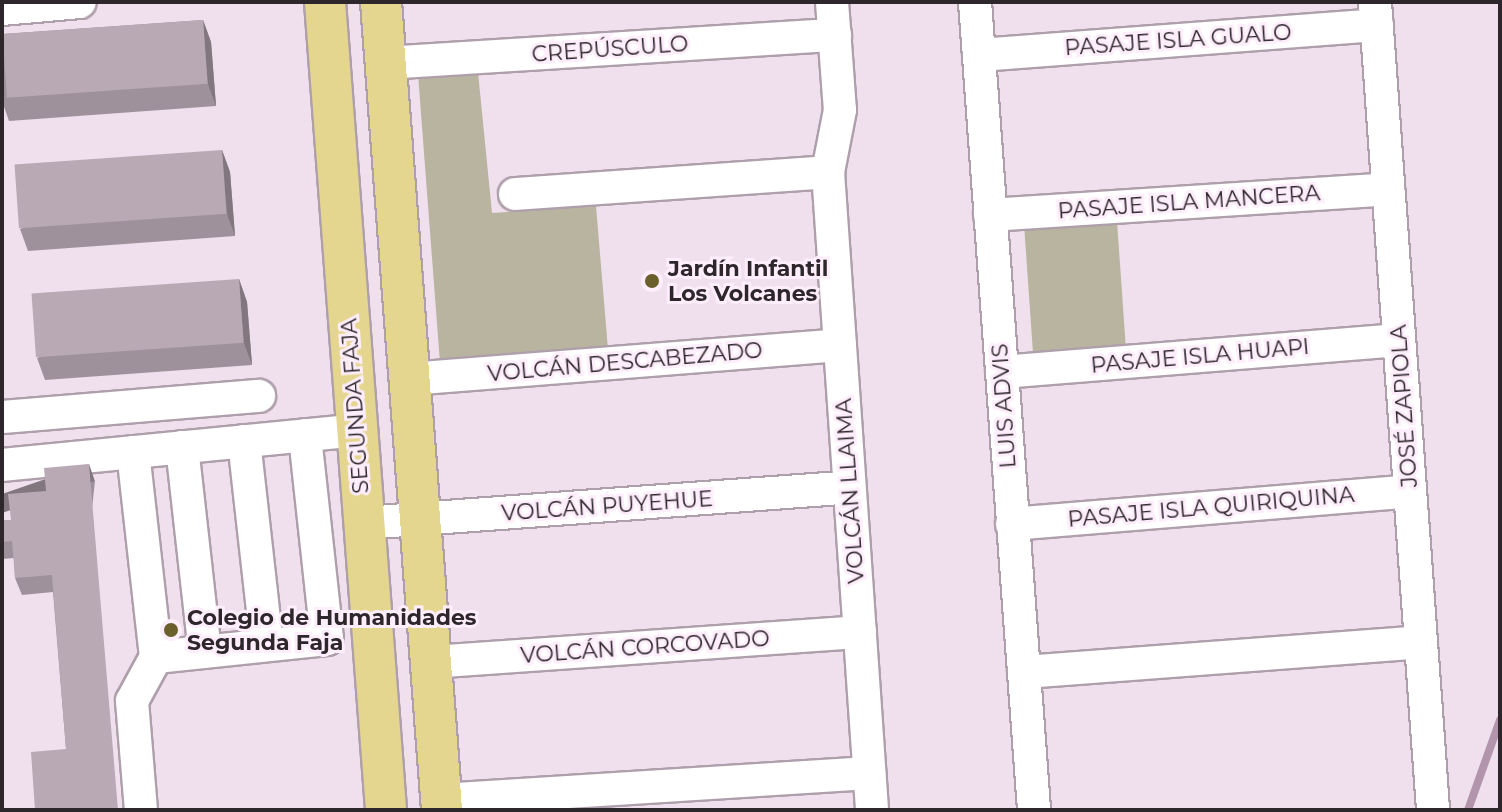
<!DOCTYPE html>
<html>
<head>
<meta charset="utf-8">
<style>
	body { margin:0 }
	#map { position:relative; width:1502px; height:812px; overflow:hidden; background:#f0e0ed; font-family:Montserrat,sans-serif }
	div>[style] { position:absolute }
	.green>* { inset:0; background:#b9b49f; transform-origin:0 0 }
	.stream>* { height:8px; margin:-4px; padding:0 4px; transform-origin:4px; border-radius:4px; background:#b295ac }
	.roads { filter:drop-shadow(2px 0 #ae9fab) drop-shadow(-2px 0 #ae9fab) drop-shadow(0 2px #ae9fab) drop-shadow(0 -2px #ae9fab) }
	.minor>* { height:32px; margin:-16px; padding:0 16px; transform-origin:16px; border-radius:16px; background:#fff }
	.major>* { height:40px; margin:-20px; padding:0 20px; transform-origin:20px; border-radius:20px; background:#e5d68f }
	.wall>* { inset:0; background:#9f919c }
	.shaded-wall>* { inset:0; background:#82767f; transform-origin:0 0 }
	.building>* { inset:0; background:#b9a9b5; transform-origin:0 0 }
	.dots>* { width:22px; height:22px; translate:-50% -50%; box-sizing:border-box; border:4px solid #feedfa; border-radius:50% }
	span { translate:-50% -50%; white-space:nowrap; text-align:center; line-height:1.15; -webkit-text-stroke:6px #feedfa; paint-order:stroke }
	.street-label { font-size:22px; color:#2d272c }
	.poi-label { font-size:22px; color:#2d272c; font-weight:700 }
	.left { translate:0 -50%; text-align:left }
	.frame { position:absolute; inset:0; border:4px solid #2d272c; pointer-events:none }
</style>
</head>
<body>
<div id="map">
	<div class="green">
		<i style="clip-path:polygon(478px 72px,492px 213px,596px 206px,608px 349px,440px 363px,418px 74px)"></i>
		<i style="left:1117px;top:221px;width:129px;height:93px;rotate:86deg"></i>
	</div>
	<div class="stream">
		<i style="left:1468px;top:810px;width:96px;rotate:-70.4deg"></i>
	</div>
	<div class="roads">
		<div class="minor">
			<i style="left:832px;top:2px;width:108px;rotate:85.8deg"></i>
			<i style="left:840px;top:110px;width:63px;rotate:101deg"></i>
			<i style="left:828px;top:172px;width:640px;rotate:86.05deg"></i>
			<i style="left:975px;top:2px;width:810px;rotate:85.82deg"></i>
			<i style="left:1375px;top:2px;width:810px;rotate:85.89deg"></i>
			<i style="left:2px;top:9px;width:78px;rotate:-5.1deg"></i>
			<i style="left:979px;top:55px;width:399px;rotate:-4.3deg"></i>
			<i style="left:385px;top:63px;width:451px;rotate:-3.6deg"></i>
			<i style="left:515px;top:194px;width:314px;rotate:-4deg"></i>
			<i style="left:990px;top:215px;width:399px;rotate:-3.7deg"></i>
			<i style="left:1002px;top:372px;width:398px;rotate:-4.6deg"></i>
			<i style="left:409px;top:379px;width:432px;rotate:-4.5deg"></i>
			<i style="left:2px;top:417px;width:258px;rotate:-4.7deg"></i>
			<i style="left:244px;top:441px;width:205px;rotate:83.6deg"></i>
			<i style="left:182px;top:447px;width:206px;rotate:83.6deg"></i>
			<i style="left:133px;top:452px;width:206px;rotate:83.6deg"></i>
			<i style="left:156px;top:657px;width:50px;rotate:118.6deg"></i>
			<i style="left:132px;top:701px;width:109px;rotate:85.3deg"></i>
			<i style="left:2px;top:465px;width:357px;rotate:-5.6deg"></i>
			<i style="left:364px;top:523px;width:486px;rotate:-4.2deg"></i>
			<i style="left:1012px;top:524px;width:399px;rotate:-4.7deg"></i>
			<i style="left:156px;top:657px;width:172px;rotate:-6deg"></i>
			<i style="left:327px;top:639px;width:205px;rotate:-96.2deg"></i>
			<i style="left:431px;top:662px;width:430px;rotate:-4deg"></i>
			<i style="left:1024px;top:672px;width:398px;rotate:-4.3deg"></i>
			<i style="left:441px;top:800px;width:429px;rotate:-3.6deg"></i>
		</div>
		<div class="major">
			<i style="left:325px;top:2px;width:810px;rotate:85.68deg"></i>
			<i style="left:381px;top:2px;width:810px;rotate:85.68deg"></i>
		</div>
	</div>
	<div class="wall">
		<i style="clip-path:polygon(203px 20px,211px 42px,216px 106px,9px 121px,2px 101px,2px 34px)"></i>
		<i style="clip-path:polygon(222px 150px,230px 172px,235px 236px,28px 251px,20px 229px)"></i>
		<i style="clip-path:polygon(239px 279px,247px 302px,252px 365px,45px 380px,37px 358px)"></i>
		<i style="clip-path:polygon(95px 481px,66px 749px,53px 592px,22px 595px,15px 578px,14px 558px,2px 559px,2px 520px,11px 520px,46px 491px)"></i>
	</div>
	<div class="shaded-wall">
		<i style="clip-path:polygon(203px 20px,211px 42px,216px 106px,208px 84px)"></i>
		<i style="clip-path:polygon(222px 150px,230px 172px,235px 236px,227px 214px)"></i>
		<i style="clip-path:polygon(239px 279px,247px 302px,252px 365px,244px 343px)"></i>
		<i style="left:89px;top:464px;width:18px;height:347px;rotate:71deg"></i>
	</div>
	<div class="building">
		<i style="clip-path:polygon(1498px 2px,1500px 2px,1500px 16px,1499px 16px)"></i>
		<i style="left:203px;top:20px;width:64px;height:201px;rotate:86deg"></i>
		<i style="left:222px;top:150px;width:64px;height:208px;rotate:86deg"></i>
		<i style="left:239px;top:279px;width:64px;height:208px;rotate:86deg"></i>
		<i style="clip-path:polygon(89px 464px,118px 810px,35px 810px,31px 752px,66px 749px,52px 575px,15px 578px,12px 541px,2px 542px,2px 520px,11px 520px,8px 494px,46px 491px,44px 468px)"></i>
	</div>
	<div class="dots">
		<i style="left:652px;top:281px;background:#6b5f2c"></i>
		<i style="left:171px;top:630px;background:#6b5f2c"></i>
	</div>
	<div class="street-label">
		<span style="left:1178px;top:40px;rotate:-4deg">PASAJE ISLA GUALO</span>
		<span style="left:610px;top:49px;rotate:-4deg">CREPÚSCULO</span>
		<span style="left:1189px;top:202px;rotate:-4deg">PASAJE ISLA MANCERA</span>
		<span style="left:1200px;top:356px;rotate:-5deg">PASAJE ISLA HUAPI</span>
		<span style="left:625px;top:362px;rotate:-5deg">VOLCÁN DESCABEZADO</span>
		<span style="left:355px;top:406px;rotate:-94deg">SEGUNDA FAJA</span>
		<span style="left:1004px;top:406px;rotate:-94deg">LUIS ADVIS</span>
		<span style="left:1404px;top:406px;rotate:-94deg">JOSÉ ZAPIOLA</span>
		<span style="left:850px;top:491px;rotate:-94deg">VOLCÁN LLAIMA</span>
		<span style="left:607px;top:506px;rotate:-4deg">VOLCÁN PUYEHUE</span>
		<span style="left:1211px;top:507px;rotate:-5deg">PASAJE ISLA QUIRIQUINA</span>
		<span style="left:645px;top:647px;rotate:-4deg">VOLCÁN CORCOVADO</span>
	</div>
	<div class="poi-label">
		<span class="left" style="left:668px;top:281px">Jardín Infantil<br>Los Volcanes</span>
		<span class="left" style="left:187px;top:630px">Colegio de Humanidades<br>Segunda Faja</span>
	</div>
	<div class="frame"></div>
</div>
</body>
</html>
